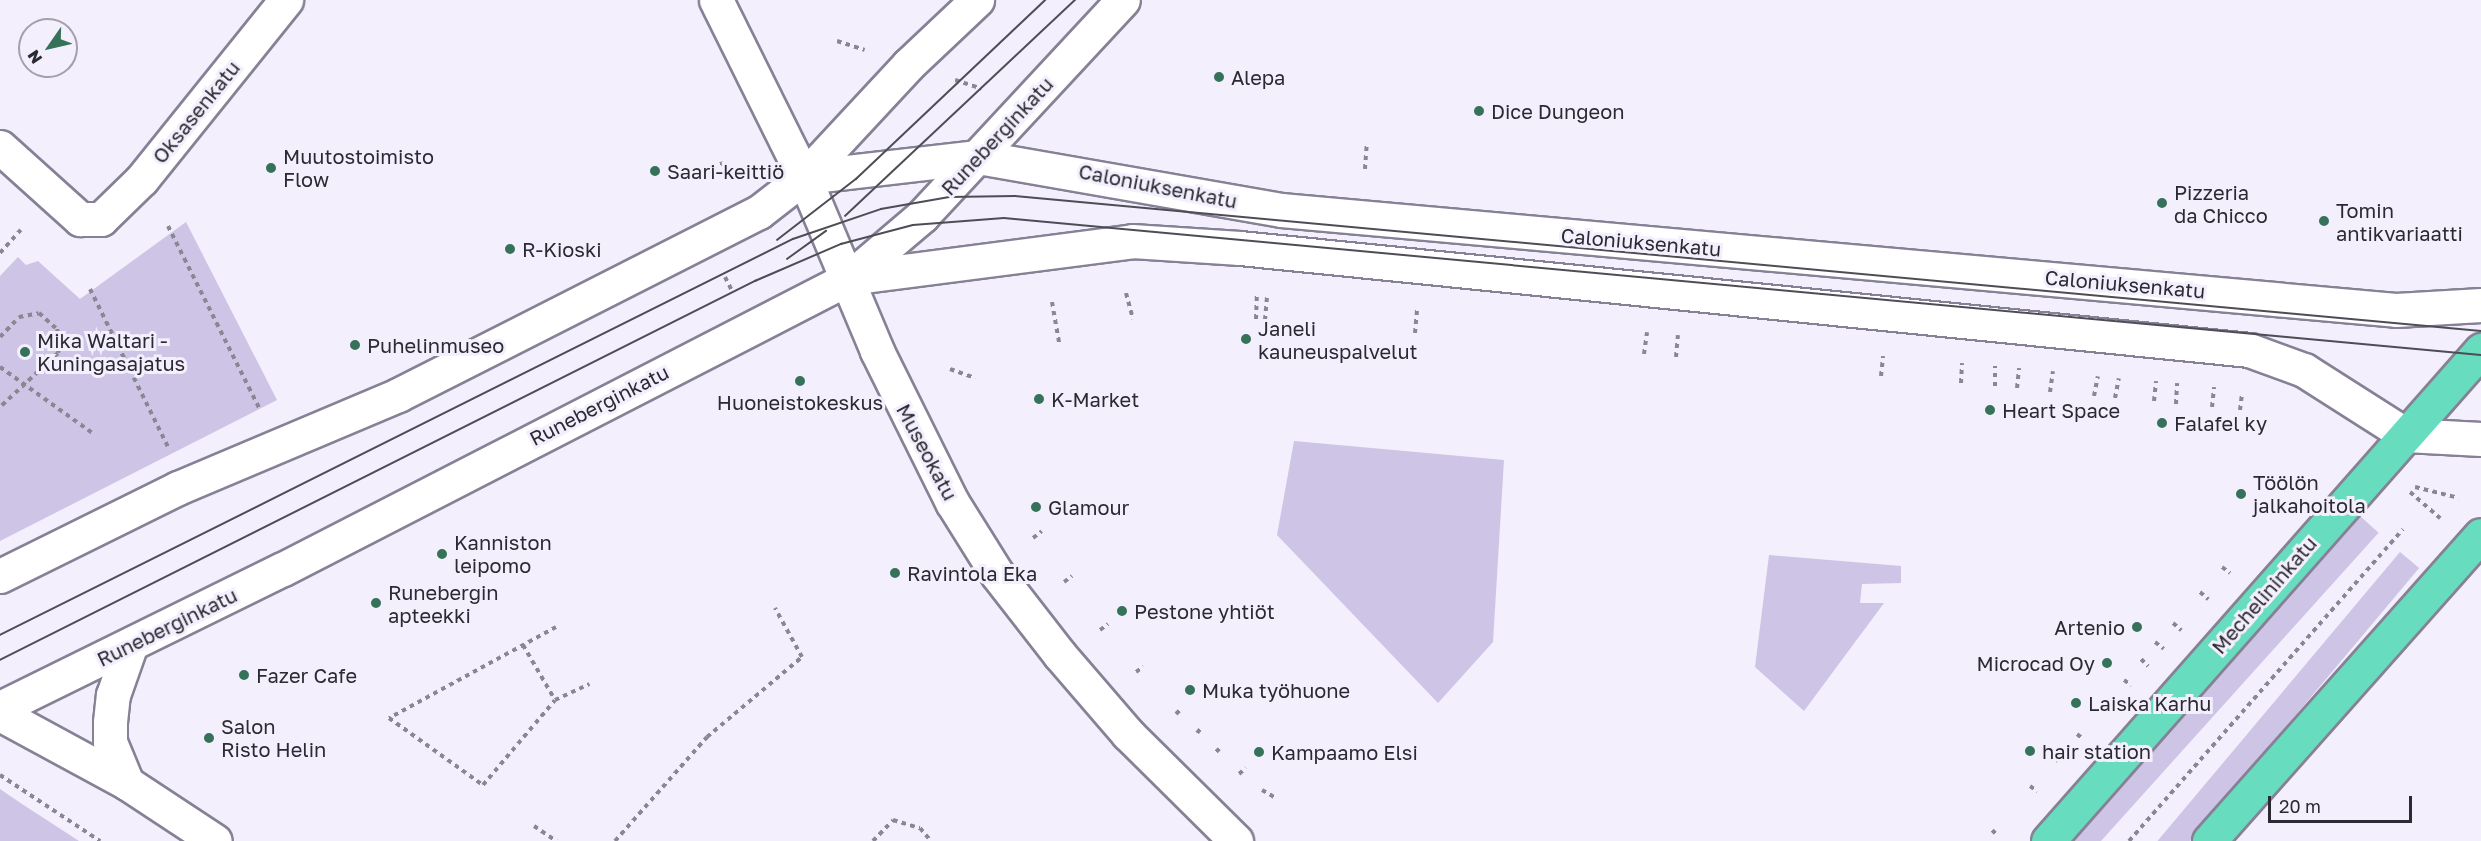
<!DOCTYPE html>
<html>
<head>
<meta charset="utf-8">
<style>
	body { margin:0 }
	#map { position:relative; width:2481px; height:841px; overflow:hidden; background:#f3effd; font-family:"Golos Text",sans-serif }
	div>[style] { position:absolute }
	.green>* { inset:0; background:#cdc4e6; transform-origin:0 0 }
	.path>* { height:4px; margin-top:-2px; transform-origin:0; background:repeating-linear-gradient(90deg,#8a8792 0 4.5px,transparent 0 9px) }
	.roads { filter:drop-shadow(2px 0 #868195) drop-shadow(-2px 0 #868195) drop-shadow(0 2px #868195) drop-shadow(0 -2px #868195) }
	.minor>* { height:33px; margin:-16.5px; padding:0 16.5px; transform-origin:16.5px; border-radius:16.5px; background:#fff }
	.tertiary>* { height:33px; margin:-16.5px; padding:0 16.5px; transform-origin:16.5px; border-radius:16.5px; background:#fff }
	.secondary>* { height:33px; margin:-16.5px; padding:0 16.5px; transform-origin:16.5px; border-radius:16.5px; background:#fff }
	.primary>* { height:33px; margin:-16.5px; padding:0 16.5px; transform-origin:16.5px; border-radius:16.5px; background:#67dcbe }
	.tram>* { height:1.5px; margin:-0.75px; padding:0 0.75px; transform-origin:0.75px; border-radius:0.75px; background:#4e4c55 }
	.dots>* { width:16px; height:16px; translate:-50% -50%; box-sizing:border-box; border:3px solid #f3effd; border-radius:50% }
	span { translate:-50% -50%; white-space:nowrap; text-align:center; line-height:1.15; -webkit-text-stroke:6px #f3effd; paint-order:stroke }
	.poi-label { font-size:20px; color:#2b2931 }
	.left { translate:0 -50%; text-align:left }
	.right { translate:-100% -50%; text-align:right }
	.street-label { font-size:20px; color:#2b2931 }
	.north { position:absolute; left:18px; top:18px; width:60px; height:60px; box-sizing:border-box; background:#f3effd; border:2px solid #a3a0ab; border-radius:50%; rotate:236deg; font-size:16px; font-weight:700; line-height:24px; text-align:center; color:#2b2931 }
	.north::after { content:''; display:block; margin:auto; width:21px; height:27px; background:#36715a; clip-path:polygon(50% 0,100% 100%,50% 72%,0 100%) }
	.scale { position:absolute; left:2268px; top:796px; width:144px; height:27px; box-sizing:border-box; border:3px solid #2b2931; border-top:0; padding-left:8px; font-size:18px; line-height:21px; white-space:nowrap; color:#2b2931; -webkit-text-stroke:4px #f3effd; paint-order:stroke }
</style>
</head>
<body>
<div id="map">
	<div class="green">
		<i style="clip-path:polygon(186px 222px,277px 400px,0 541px,0 276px,18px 257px,26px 265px,38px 261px,80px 299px)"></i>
		<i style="clip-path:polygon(1294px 441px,1504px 460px,1493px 642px,1438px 703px,1277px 535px)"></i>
		<i style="left:2360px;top:516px;width:25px;height:433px;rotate:42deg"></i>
		<i style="left:2400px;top:552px;width:25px;height:385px;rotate:40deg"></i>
		<i style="clip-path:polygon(1769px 555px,1901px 566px,1901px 583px,1862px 584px,1860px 603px,1884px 603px,1804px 711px,1755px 667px)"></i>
		<i style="clip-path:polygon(0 789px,22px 804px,79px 841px,0 841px)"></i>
	</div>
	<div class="path">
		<i style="left:837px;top:41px;width:29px;rotate:18deg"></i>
		<i style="left:955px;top:80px;width:28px;rotate:18deg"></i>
		<i style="left:712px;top:168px;width:12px;rotate:-24deg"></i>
		<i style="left:1365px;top:169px;width:26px;rotate:-86deg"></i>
		<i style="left:168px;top:226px;width:203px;rotate:63.4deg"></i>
		<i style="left:0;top:253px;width:31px;rotate:-48deg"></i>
		<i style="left:725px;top:277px;width:16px;rotate:63deg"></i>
		<i style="left:90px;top:289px;width:176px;rotate:63.7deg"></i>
		<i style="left:1126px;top:293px;width:27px;rotate:75deg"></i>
		<i style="left:1052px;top:302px;width:41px;rotate:80.1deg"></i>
		<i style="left:1256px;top:319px;width:24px;rotate:-88deg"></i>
		<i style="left:1265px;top:320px;width:25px;rotate:-85deg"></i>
		<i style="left:1415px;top:333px;width:23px;rotate:-85deg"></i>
		<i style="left:0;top:337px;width:28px;rotate:-46deg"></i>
		<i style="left:19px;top:317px;width:20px;rotate:-11deg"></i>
		<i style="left:39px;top:313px;width:24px;rotate:42deg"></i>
		<i style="left:57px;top:329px;width:14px;rotate:73deg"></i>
		<i style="left:61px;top:342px;width:11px;rotate:105deg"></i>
		<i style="left:58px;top:353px;width:79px;rotate:137deg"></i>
		<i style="left:1644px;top:354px;width:22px;rotate:-82deg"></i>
		<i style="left:1676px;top:357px;width:22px;rotate:-85deg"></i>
		<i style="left:0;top:367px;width:115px;rotate:35.5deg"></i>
		<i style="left:950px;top:369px;width:27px;rotate:20deg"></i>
		<i style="left:1881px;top:376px;width:20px;rotate:-84deg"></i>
		<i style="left:1961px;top:383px;width:20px;rotate:-87deg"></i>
		<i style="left:1995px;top:386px;width:20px;rotate:-90deg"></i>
		<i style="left:2017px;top:388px;width:20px;rotate:-84deg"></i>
		<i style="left:2050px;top:392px;width:21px;rotate:-82deg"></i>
		<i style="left:2094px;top:396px;width:20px;rotate:-79deg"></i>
		<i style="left:2115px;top:398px;width:20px;rotate:-79deg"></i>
		<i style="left:2154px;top:401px;width:20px;rotate:-84deg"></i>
		<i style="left:2176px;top:404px;width:21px;rotate:-87deg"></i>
		<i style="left:2212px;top:407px;width:20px;rotate:-84deg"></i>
		<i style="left:2240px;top:410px;width:16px;rotate:-83deg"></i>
		<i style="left:2415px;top:487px;width:45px;rotate:14deg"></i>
		<i style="left:2410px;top:492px;width:40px;rotate:41deg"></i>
		<i style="left:1033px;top:538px;width:11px;rotate:-38deg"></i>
		<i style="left:2222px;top:567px;width:10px;rotate:37deg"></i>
		<i style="left:1064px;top:582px;width:10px;rotate:-37deg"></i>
		<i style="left:2200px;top:592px;width:11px;rotate:41deg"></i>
		<i style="left:2173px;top:623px;width:11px;rotate:41deg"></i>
		<i style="left:556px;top:627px;width:190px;rotate:151.4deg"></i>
		<i style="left:389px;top:718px;width:115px;rotate:35.5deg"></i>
		<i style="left:483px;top:785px;width:111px;rotate:-49.7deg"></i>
		<i style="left:555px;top:700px;width:38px;rotate:-25deg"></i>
		<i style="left:1100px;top:630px;width:10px;rotate:-37deg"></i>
		<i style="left:2155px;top:642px;width:11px;rotate:38deg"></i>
		<i style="left:523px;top:645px;width:64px;rotate:59.8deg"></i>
		<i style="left:2141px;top:659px;width:10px;rotate:45deg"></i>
		<i style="left:1136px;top:672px;width:9px;rotate:-36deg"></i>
		<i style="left:2124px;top:680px;width:9px;rotate:36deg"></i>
		<i style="left:1176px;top:714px;width:8px;rotate:-45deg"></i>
		<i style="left:1197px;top:733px;width:8px;rotate:-50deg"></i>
		<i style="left:2077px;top:734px;width:8px;rotate:40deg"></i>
		<i style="left:1216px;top:752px;width:8px;rotate:-45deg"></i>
		<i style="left:2055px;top:758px;width:8px;rotate:45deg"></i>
		<i style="left:1239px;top:774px;width:9px;rotate:-41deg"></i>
		<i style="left:0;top:775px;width:120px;rotate:33.4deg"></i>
		<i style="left:2030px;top:786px;width:9px;rotate:36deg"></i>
		<i style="left:1262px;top:790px;width:16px;rotate:30deg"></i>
		<i style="left:534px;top:826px;width:27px;rotate:34deg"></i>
		<i style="left:1992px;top:830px;width:8px;rotate:45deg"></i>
		<i style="left:615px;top:841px;width:139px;rotate:-48.5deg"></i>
		<i style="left:707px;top:737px;width:124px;rotate:-40.1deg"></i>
		<i style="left:802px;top:657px;width:56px;rotate:-118.9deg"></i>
		<i style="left:873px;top:841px;width:29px;rotate:-46deg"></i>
		<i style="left:893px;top:820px;width:28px;rotate:17deg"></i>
		<i style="left:920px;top:828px;width:17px;rotate:50deg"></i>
		<i style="left:2129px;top:841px;width:415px;rotate:-48.7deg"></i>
	</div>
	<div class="roads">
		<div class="minor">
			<i style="left:716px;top:0;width:198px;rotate:63.6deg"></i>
			<i style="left:804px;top:177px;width:189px;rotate:67.2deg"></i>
			<i style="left:877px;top:351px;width:169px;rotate:63.6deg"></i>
			<i style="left:952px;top:502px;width:85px;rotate:58deg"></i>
			<i style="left:997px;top:574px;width:103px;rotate:52.1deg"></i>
			<i style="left:1060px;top:655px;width:104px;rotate:49.3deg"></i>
			<i style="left:1128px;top:734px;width:152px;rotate:44.7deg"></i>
			<i style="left:0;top:147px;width:108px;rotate:42deg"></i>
			<i style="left:80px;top:219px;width:21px"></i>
			<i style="left:101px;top:219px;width:57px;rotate:-44.3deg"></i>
			<i style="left:142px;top:179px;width:230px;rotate:-51.2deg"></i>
		</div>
		<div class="tertiary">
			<i style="left:0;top:714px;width:145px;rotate:28.5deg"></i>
			<i style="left:127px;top:783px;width:105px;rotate:33.4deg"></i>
			<i style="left:127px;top:783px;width:44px;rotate:-112.5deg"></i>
			<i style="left:110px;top:742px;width:20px;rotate:-90deg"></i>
			<i style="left:110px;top:722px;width:27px;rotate:-84deg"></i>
			<i style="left:113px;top:695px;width:54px;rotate:-70.6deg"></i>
		</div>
		<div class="secondary">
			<i style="left:804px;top:177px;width:175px;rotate:-6.6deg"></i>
			<i style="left:978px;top:157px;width:308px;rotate:9.9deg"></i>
			<i style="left:1281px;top:210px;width:1119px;rotate:5.12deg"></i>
			<i style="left:2396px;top:310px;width:85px;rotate:-3.4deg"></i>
			<i style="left:849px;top:278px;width:285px;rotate:-7.4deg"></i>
			<i style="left:1132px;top:241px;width:108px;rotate:3.7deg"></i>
			<i style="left:1240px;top:248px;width:1014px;rotate:5.77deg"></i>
			<i style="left:2249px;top:350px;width:59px;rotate:20deg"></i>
			<i style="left:2304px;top:370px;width:121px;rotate:32.5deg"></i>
			<i style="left:2406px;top:435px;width:75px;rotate:3.1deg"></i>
			<i style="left:0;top:576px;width:199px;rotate:-26.3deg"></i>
			<i style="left:178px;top:488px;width:239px;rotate:-22.9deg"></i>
			<i style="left:398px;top:395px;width:405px;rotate:-26.9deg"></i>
			<i style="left:759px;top:212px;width:57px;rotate:-37.9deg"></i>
			<i style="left:804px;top:177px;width:153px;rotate:-47.1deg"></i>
			<i style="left:908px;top:65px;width:95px;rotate:-43.3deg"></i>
			<i style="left:0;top:708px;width:315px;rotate:-26.2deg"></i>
			<i style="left:283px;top:569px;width:636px;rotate:-27.21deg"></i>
			<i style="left:849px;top:278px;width:96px;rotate:-40.3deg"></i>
			<i style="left:922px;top:216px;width:295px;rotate:-47.1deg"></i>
		</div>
		<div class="primary">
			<i style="left:2048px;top:841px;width:655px;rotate:-48.59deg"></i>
			<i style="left:2209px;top:841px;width:409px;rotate:-48.4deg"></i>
		</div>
	</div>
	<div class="tram">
		<i style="left:845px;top:216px;width:316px;rotate:-43.2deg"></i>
		<i style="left:777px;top:240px;width:100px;rotate:-37.7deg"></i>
		<i style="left:856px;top:179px;width:260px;rotate:-43.4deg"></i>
		<i style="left:787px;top:259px;width:48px;rotate:-35.7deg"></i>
		<i style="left:0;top:635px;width:886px;rotate:-26.54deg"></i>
		<i style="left:793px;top:239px;width:93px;rotate:-18.8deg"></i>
		<i style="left:881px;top:209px;width:69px;rotate:-10deg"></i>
		<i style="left:949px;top:197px;width:66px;rotate:-0.9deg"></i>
		<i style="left:1015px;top:196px;width:1472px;rotate:5.26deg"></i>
		<i style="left:0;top:660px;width:845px;rotate:-26.66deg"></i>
		<i style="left:755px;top:281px;width:94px;rotate:-23.3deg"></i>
		<i style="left:841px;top:244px;width:74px;rotate:-14.8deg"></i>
		<i style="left:913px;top:225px;width:91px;rotate:-4.4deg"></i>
		<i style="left:1004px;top:218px;width:1483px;rotate:5.3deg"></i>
	</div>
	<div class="dots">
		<i style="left:1219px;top:77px;background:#36715a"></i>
		<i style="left:1479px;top:111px;background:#36715a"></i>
		<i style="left:271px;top:168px;background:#36715a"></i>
		<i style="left:655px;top:171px;background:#36715a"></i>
		<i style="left:2162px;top:203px;background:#36715a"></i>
		<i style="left:2324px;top:221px;background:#36715a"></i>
		<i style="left:510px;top:249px;background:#36715a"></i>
		<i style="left:1246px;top:339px;background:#36715a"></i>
		<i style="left:355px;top:345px;background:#36715a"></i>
		<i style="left:25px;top:352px;background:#36715a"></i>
		<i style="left:800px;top:381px;background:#36715a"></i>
		<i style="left:1039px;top:399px;background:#36715a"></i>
		<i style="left:1990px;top:410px;background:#36715a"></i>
		<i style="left:2162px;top:423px;background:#36715a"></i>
		<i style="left:2241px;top:494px;background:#36715a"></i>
		<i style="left:1036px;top:507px;background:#36715a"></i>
		<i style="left:442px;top:554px;background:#36715a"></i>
		<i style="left:895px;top:573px;background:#36715a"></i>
		<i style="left:376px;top:603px;background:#36715a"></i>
		<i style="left:1122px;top:611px;background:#36715a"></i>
		<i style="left:2137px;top:627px;background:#36715a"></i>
		<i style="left:2107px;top:663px;background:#36715a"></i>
		<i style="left:244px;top:675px;background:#36715a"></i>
		<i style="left:1190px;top:690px;background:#36715a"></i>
		<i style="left:2076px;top:703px;background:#36715a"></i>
		<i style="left:209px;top:738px;background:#36715a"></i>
		<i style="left:2030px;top:751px;background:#36715a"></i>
		<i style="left:1259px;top:752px;background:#36715a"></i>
	</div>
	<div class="poi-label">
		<span class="left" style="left:1231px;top:77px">Alepa</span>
		<span class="left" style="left:1491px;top:111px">Dice Dungeon</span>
		<span class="left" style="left:283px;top:168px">Muutostoimisto<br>Flow</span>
		<span class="left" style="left:667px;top:171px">Saari-keittiö</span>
		<span class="left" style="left:2174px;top:204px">Pizzeria<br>da Chicco</span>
		<span class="left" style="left:2336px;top:222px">Tomin<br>antikvariaatti</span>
		<span class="left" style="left:522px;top:249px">R-Kioski</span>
		<span class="left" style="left:1258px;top:340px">Janeli<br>kauneuspalvelut</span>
		<span class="left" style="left:37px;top:352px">Mika Waltari -<br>Kuningasajatus</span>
		<span class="left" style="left:367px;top:345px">Puhelinmuseo</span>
		<span class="left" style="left:1051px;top:399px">K-Market</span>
		<span style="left:800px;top:402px">Huoneistokeskus</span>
		<span class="left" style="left:2002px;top:410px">Heart Space</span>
		<span class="left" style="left:2174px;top:423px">Falafel ky</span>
		<span class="left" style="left:2253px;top:494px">Töölön<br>jalkahoitola</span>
		<span class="left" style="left:1048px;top:507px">Glamour</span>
		<span class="left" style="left:454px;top:554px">Kanniston<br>leipomo</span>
		<span class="left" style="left:907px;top:573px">Ravintola Eka</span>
		<span class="left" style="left:388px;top:604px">Runebergin<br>apteekki</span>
		<span class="left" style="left:1134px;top:611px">Pestone yhtiöt</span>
		<span class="right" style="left:2125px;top:627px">Artenio</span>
		<span class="right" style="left:2095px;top:663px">Microcad Oy</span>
		<span class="left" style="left:256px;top:675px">Fazer Cafe</span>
		<span class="left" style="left:1202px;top:690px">Muka työhuone</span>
		<span class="left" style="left:2088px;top:703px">Laiska Karhu</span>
		<span class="left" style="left:221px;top:738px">Salon<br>Risto Helin</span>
		<span class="left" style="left:2042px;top:751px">hair station</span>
		<span class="left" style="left:1271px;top:752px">Kampaamo Elsi</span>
	</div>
	<div class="street-label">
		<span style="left:196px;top:112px;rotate:-51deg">Oksasenkatu</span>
		<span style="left:997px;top:136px;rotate:-47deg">Runeberginkatu</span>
		<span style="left:1158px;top:186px;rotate:11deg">Caloniuksenkatu</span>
		<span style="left:1641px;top:242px;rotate:5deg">Caloniuksenkatu</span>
		<span style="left:2125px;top:284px;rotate:5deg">Caloniuksenkatu</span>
		<span style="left:599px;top:405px;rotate:-27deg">Runeberginkatu</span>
		<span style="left:927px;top:452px;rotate:62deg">Museokatu</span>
		<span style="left:2264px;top:595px;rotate:-49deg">Mechelininkatu</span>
		<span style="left:167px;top:627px;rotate:-26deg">Runeberginkatu</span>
	</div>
	<div class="north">N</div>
	<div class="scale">20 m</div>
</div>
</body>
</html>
